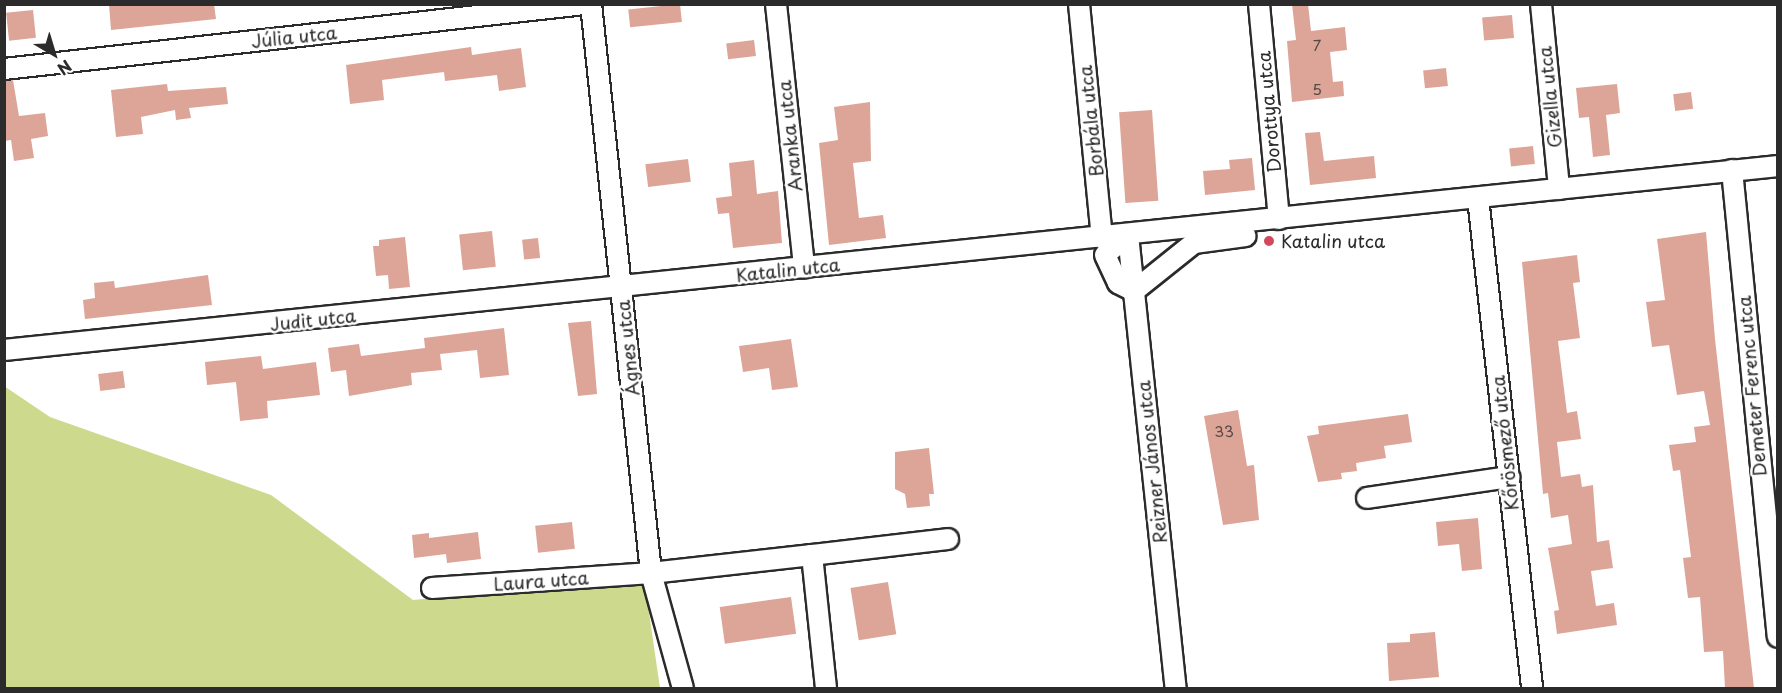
<!DOCTYPE html>
<html>
<head>
<meta charset="utf-8">
<style>
	body { margin:0 }
	#map { position:relative; width:1782px; height:693px; overflow:hidden; background:#fff; font-family:"Playpen Sans",sans-serif }
	div>[style] { position:absolute }
	.green>* { inset:0; background:#cdda8e }
	.building>* { inset:0; background:#dda498; transform-origin:0 0 }
	.roads { filter:drop-shadow(2px 0 #2b2b2b) drop-shadow(-2px 0 #2b2b2b) drop-shadow(0 2px #2b2b2b) drop-shadow(0 -2px #2b2b2b) }
	.minor>* { height:20px; margin:-10px; padding:0 10px; transform-origin:10px; border-radius:10px; background:#fff }
	.dots>* { width:16px; height:16px; translate:-50% -50%; box-sizing:border-box; border:3px solid #fff; border-radius:50% }
	span { translate:-50% -50%; white-space:nowrap; text-align:center; line-height:1.15; -webkit-text-stroke:5px #fff; paint-order:stroke }
	.number-label { font-size:15px; color:#584946 }
	.number-label span { -webkit-text-stroke-width:0 }
	.street-label { font-size:18px; color:#2b2b2b }
	.poi-label { font-size:18px; color:#2b2b2b }
	.left { translate:0 -50%; text-align:left }
	.frame { position:absolute; inset:0; border:6px solid #2b2b2b; pointer-events:none }
	.north { position:absolute; left:24px; top:24px; width:60px; height:60px; -webkit-text-stroke:4px #fff; paint-order:stroke; rotate:142deg; font-size:16px; font-weight:700; line-height:24px; text-align:center; color:#2b2b2b }
	.north::after { content:''; display:block; margin:auto; width:21px; height:27px; background:#2b2b2b; clip-path:polygon(50% 0,100% 100%,50% 72%,0 100%) }
</style>
</head>
<body>
<div id="map">
	<div class="green">
		<i style="clip-path:polygon(4px 386px,50px 417px,271px 495px,413px 600px,644px 578px,660px 688px,5px 688px)"></i>
	</div>
	<div class="building">
		<i style="clip-path:polygon(109px 4px,214px 4px,216px 19px,111px 30px)"></i>
		<i style="left:680px;top:4px;width:18px;height:52px;rotate:84deg"></i>
		<i style="clip-path:polygon(1292px 4px,1308px 4px,1311px 31px,1345px 27px,1347px 50px,1330px 52px,1333px 82px,1343px 81px,1344px 96px,1292px 102px,1287px 41px,1296px 40px)"></i>
		<i style="left:33px;top:10px;width:28px;height:27px;rotate:84deg"></i>
		<i style="left:1512px;top:15px;width:23px;height:30px;rotate:85deg"></i>
		<i style="left:754px;top:40px;width:16px;height:28px;rotate:83deg"></i>
		<i style="clip-path:polygon(471px 47px,472px 55px,521px 48px,526px 87px,499px 91px,497px 75px,445px 81px,444px 72px,382px 80px,384px 100px,350px 104px,346px 65px)"></i>
		<i style="left:1446px;top:68px;width:18px;height:23px;rotate:84deg"></i>
		<i style="clip-path:polygon(13px 80px,19px 116px,45px 113px,48px 136px,31px 139px,34px 158px,14px 161px,11px 140px,4px 141px,4px 81px)"></i>
		<i style="clip-path:polygon(167px 84px,168px 91px,226px 87px,228px 104px,189px 108px,191px 118px,176px 120px,175px 110px,141px 117px,143px 134px,116px 137px,111px 90px)"></i>
		<i style="clip-path:polygon(1617px 84px,1620px 113px,1606px 115px,1610px 155px,1593px 157px,1589px 117px,1579px 118px,1576px 88px)"></i>
		<i style="left:1691px;top:92px;width:17px;height:18px;rotate:83deg"></i>
		<i style="clip-path:polygon(870px 102px,871px 161px,853px 163px,859px 218px,883px 215px,886px 238px,829px 245px,819px 143px,838px 140px,834px 107px)"></i>
		<i style="left:1152px;top:110px;width:91px;height:33px;rotate:86deg"></i>
		<i style="clip-path:polygon(1320px 132px,1324px 161px,1374px 156px,1376px 178px,1310px 185px,1305px 133px)"></i>
		<i style="left:1533px;top:146px;width:18px;height:24px;rotate:84deg"></i>
		<i style="clip-path:polygon(1252px 158px,1255px 190px,1205px 195px,1203px 171px,1230px 169px,1229px 160px)"></i>
		<i style="left:688px;top:159px;width:23px;height:43px;rotate:83deg"></i>
		<i style="clip-path:polygon(754px 160px,757px 194px,778px 191px,782px 243px,733px 248px,729px 213px,718px 214px,716px 198px,732px 196px,729px 163px)"></i>
		<i style="left:492px;top:231px;width:36px;height:33px;rotate:84deg"></i>
		<i style="clip-path:polygon(1706px 232px,1715px 339px,1754px 688px,1725px 688px,1723px 651px,1704px 652px,1700px 597px,1688px 598px,1683px 558px,1691px 557px,1680px 470px,1673px 471px,1669px 445px,1696px 442px,1694px 427px,1710px 425px,1704px 391px,1677px 395px,1669px 345px,1652px 347px,1646px 302px,1665px 300px,1657px 239px)"></i>
		<i style="clip-path:polygon(405px 237px,410px 287px,389px 289px,388px 275px,376px 276px,373px 246px,379px 246px,379px 240px)"></i>
		<i style="left:538px;top:238px;width:20px;height:16px;rotate:84deg"></i>
		<i style="clip-path:polygon(1577px 255px,1580px 282px,1573px 283px,1580px 338px,1558px 341px,1567px 413px,1577px 411px,1581px 439px,1557px 442px,1561px 477px,1580px 474px,1582px 487px,1593px 485px,1597px 542px,1609px 540px,1613px 568px,1591px 571px,1596px 606px,1614px 603px,1617px 625px,1557px 634px,1554px 611px,1559px 610px,1548px 548px,1572px 544px,1568px 515px,1551px 518px,1548px 493px,1543px 494px,1522px 262px)"></i>
		<i style="clip-path:polygon(208px 275px,212px 305px,85px 319px,83px 300px,95px 298px,94px 283px,114px 281px,115px 288px)"></i>
		<i style="clip-path:polygon(591px 321px,597px 394px,578px 396px,568px 323px)"></i>
		<i style="clip-path:polygon(504px 328px,509px 375px,480px 378px,477px 350px,440px 354px,442px 370px,411px 373px,412px 385px,349px 396px,346px 370px,331px 372px,328px 348px,359px 344px,361px 356px,425px 348px,424px 338px)"></i>
		<i style="clip-path:polygon(791px 339px,798px 387px,772px 390px,769px 368px,743px 372px,739px 346px)"></i>
		<i style="clip-path:polygon(261px 356px,263px 369px,316px 362px,320px 395px,267px 401px,268px 418px,240px 421px,236px 382px,207px 385px,205px 362px)"></i>
		<i style="left:123px;top:371px;width:17px;height:25px;rotate:83deg"></i>
		<i style="clip-path:polygon(1238px 410px,1247px 466px,1254px 465px,1259px 520px,1223px 525px,1204px 416px)"></i>
		<i style="clip-path:polygon(1408px 414px,1412px 442px,1384px 446px,1386px 458px,1356px 463px,1357px 471px,1341px 473px,1342px 479px,1318px 482px,1307px 436px,1319px 434px,1318px 426px)"></i>
		<i style="clip-path:polygon(929px 448px,934px 494px,929px 494px,930px 506px,907px 508px,905px 494px,895px 489px,895px 452px)"></i>
		<i style="clip-path:polygon(1478px 518px,1482px 569px,1462px 571px,1459px 544px,1438px 546px,1436px 522px)"></i>
		<i style="left:572px;top:522px;width:27px;height:37px;rotate:84deg"></i>
		<i style="clip-path:polygon(478px 532px,481px 559px,447px 563px,446px 554px,414px 558px,412px 535px,429px 533px,429px 538px)"></i>
		<i style="left:888px;top:582px;width:53px;height:38px;rotate:81deg"></i>
		<i style="left:791px;top:597px;width:37px;height:72px;rotate:82deg"></i>
		<i style="clip-path:polygon(1435px 632px,1439px 677px,1389px 681px,1387px 643px,1410px 642px,1410px 634px)"></i>
	</div>
	<div class="roads">
		<div class="minor">
			<i style="left:591px;top:4px;width:572px;rotate:83.98deg"></i>
			<i style="left:651px;top:573px;width:119px;rotate:74.5deg"></i>
			<i style="left:776px;top:4px;width:265px;rotate:83.9deg"></i>
			<i style="left:1079px;top:4px;width:235px;rotate:84.4deg"></i>
			<i style="left:1259px;top:4px;width:216px;rotate:84.7deg"></i>
			<i style="left:1541px;top:4px;width:186px;rotate:84.4deg"></i>
			<i style="left:4px;top:69px;width:584px;rotate:-6.39deg"></i>
			<i style="left:1732px;top:170px;width:469px;rotate:84.4deg"></i>
			<i style="left:1478px;top:198px;width:493px;rotate:83.7deg"></i>
			<i style="left:1128px;top:235px;width:456px;rotate:84deg"></i>
			<i style="left:1128px;top:235px;width:30px;rotate:139deg"></i>
			<i style="left:1105px;top:255px;width:31px;rotate:65deg"></i>
			<i style="left:1118px;top:283px;width:18px;rotate:27deg"></i>
			<i style="left:1134px;top:291px;width:77px;rotate:-38.7deg"></i>
			<i style="left:1194px;top:243px;width:52px;rotate:-7.7deg"></i>
			<i style="left:4px;top:350px;width:1784px;rotate:-5.92deg"></i>
			<i style="left:1367px;top:498px;width:144px;rotate:-8.4deg"></i>
			<i style="left:812px;top:555px;width:137px;rotate:-6.7deg"></i>
			<i style="left:432px;top:588px;width:220px;rotate:-3.9deg"></i>
			<i style="left:651px;top:573px;width:162px;rotate:-6.4deg"></i>
			<i style="left:812px;top:555px;width:134px;rotate:84deg"></i>
		</div>
	</div>
	<div class="dots">
		<i style="left:1269px;top:241px;background:#d1495b"></i>
	</div>
	<div class="number-label">
		<span style="left:1317px;top:45px">7</span>
		<span style="left:1317px;top:89px">5</span>
		<span style="left:1224px;top:431px">33</span>
	</div>
	<div class="street-label">
		<span style="left:294px;top:37px;rotate:-6deg">Júlia utca</span>
		<span style="left:1550px;top:97px;rotate:-96deg">Gizella utca</span>
		<span style="left:1269px;top:112px;rotate:-95deg">Dorottya utca</span>
		<span style="left:1091px;top:121px;rotate:-96deg">Borbála utca</span>
		<span style="left:790px;top:136px;rotate:-96deg">Aranka utca</span>
		<span style="left:788px;top:270px;rotate:-6deg">Katalin utca</span>
		<span style="left:313px;top:320px;rotate:-6deg">Judit utca</span>
		<span style="left:628px;top:348px;rotate:-96deg">Ágnes utca</span>
		<span style="left:1752px;top:386px;rotate:-95deg">Demeter Ferenc utca</span>
		<span style="left:1505px;top:443px;rotate:-96deg">Kőrösmező utca</span>
		<span style="left:1152px;top:462px;rotate:-96deg">Reizner János utca</span>
		<span style="left:541px;top:581px;rotate:-4deg">Laura utca</span>
	</div>
	<div class="poi-label">
		<span class="left" style="left:1281px;top:241px">Katalin utca</span>
	</div>
	<div class="frame"></div>
	<div class="north">N</div>
</div>
</body>
</html>
